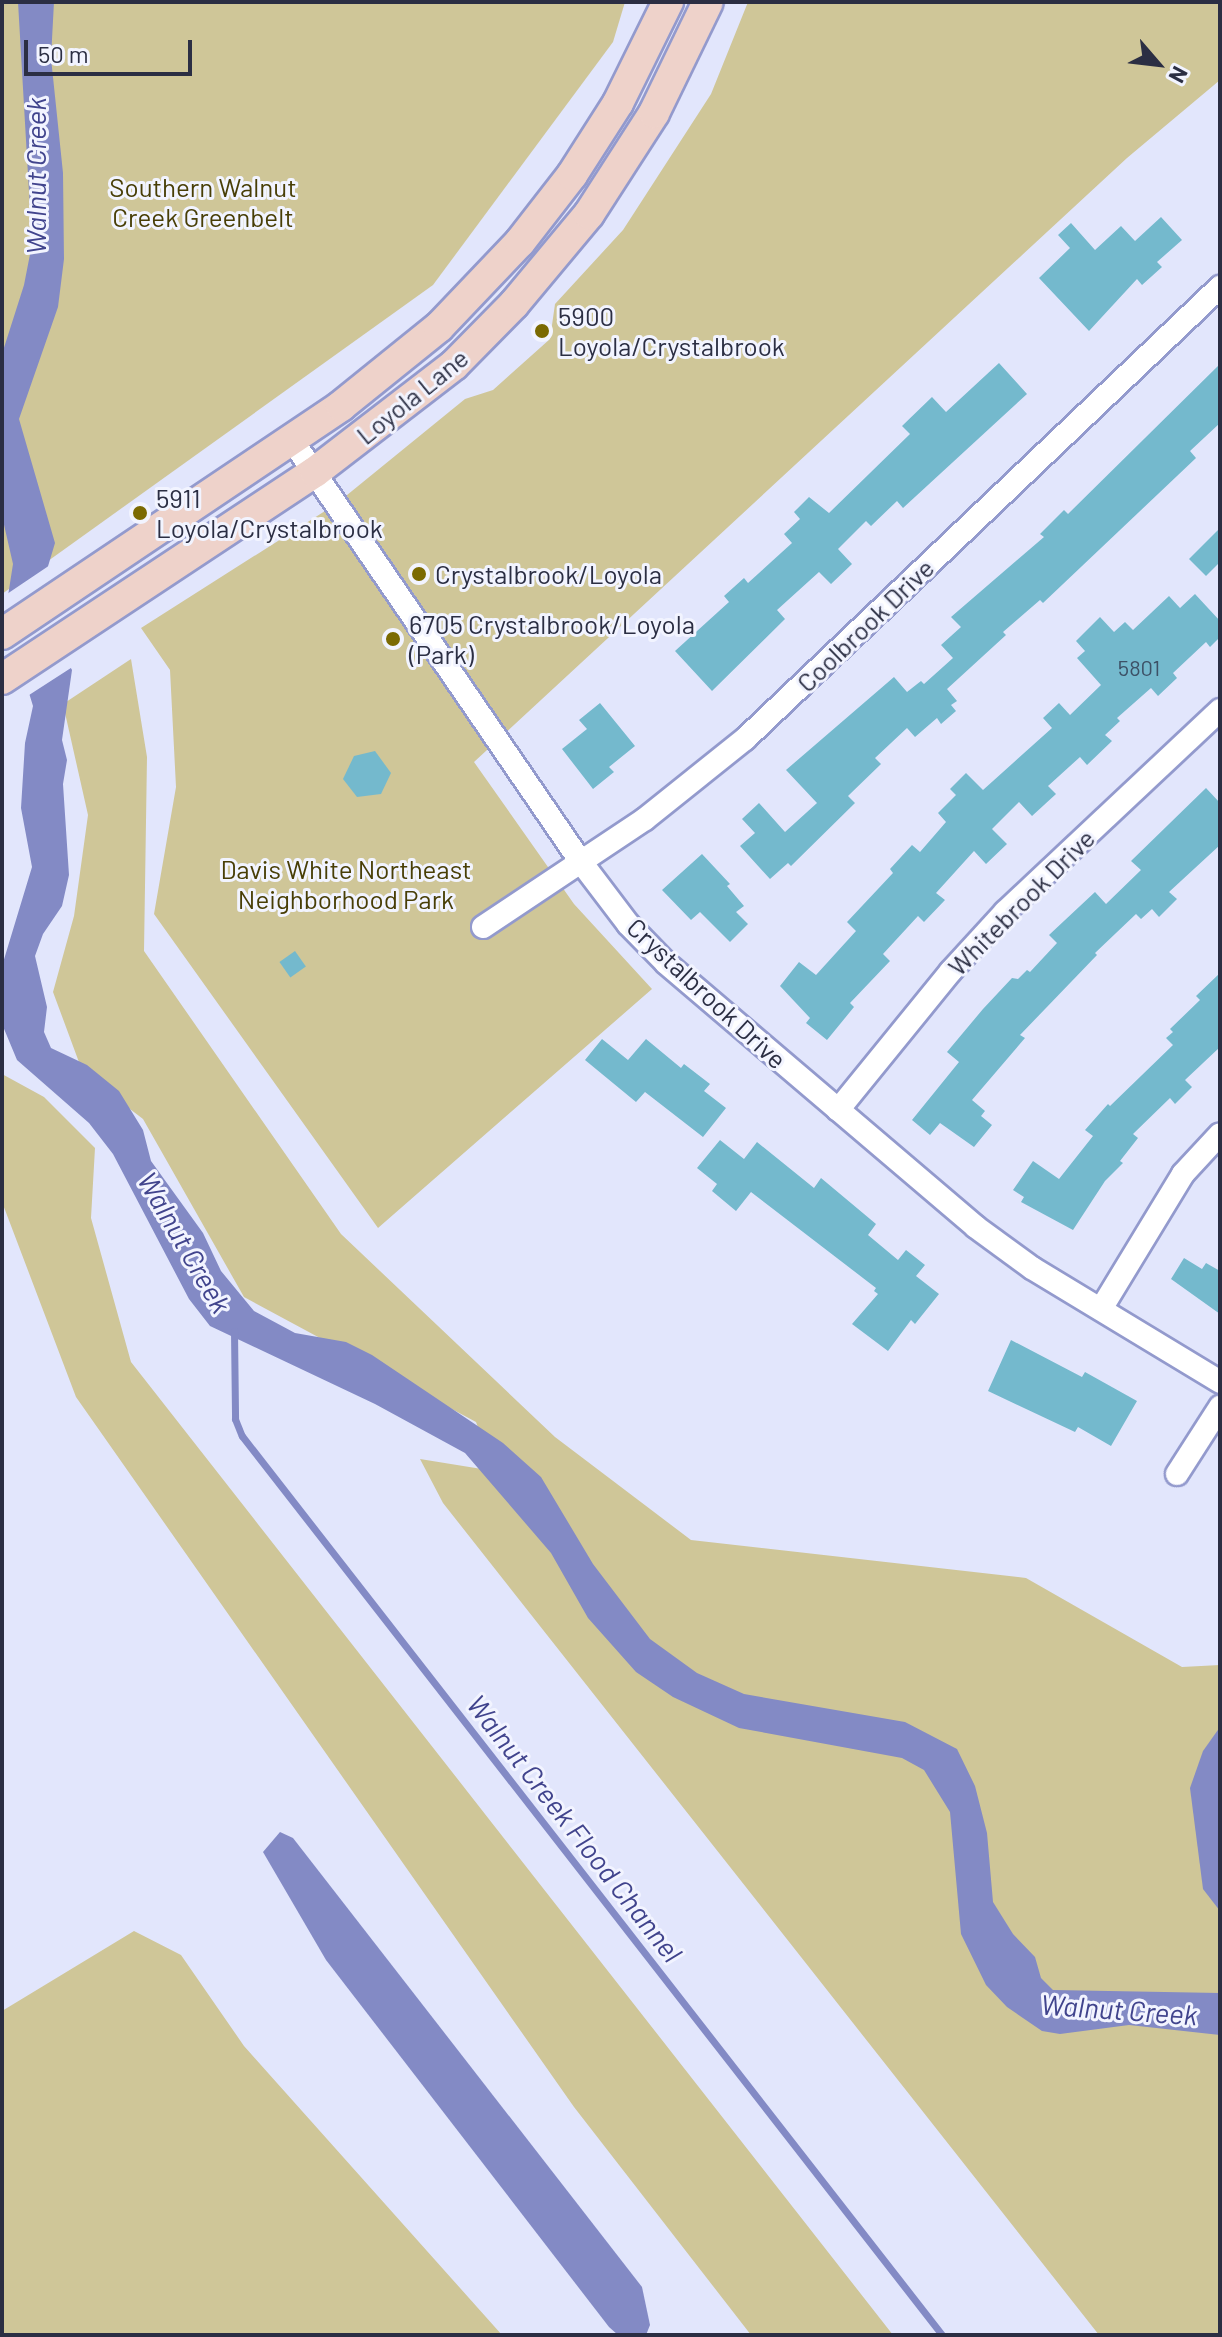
<!DOCTYPE html>
<html>
<head>
<meta charset="utf-8">
<style>
	body { margin:0 }
	#map { position:relative; width:1222px; height:2337px; overflow:hidden; background:#e2e6fc; font-family:Barlow,sans-serif }
	div>[style] { position:absolute }
	.green>* { inset:0; background:#cfc698 }
	.water>* { inset:0; background:#838ac5 }
	.pier>* { inset:0; background:#e2e6fc }
	.stream>* { height:7px; margin:-3.5px; padding:0 3.5px; transform-origin:3.5px; border-radius:3.5px; background:#838ac5 }
	.building>* { inset:0; background:#74b9cd; transform-origin:0 0 }
	.roads { filter:drop-shadow(2px 0 #939acd) drop-shadow(-2px 0 #939acd) drop-shadow(0 2px #939acd) drop-shadow(0 -2px #939acd) }
	.street>* { height:22px; margin:-11px; padding:0 11px; transform-origin:11px; border-radius:11px; background:#fff }
	.secondary>* { height:30px; margin:-15px; padding:0 15px; transform-origin:15px; border-radius:15px; background:#eed2ca }
	.dots>* { width:22px; height:22px; translate:-50% -50%; box-sizing:border-box; border:4px solid #f2f4ff; border-radius:50% }
	span { translate:-50% -50%; white-space:nowrap; text-align:center; line-height:1.15; -webkit-text-stroke:6px #f2f4ff; paint-order:stroke }
	.number-label { font-size:22px; color:#3d5166 }
	.number-label span { -webkit-text-stroke-width:0 }
	.park-label { font-size:26px; color:#483e06 }
	.poi-label { font-size:26px; color:#2b2e43 }
	.left { translate:0 -50%; text-align:left }
	.street-label { font-size:26px; color:#2b2e43 }
	.water-label { font-size:28px; color:#41448d; font-style:italic }
	.frame { position:absolute; inset:0; border:4px solid #2b2e43; pointer-events:none }
	.north { position:absolute; left:1118px; top:24px; width:80px; height:80px; -webkit-text-stroke:6px #f2f4ff; paint-order:stroke; rotate:118deg; font-size:22px; font-weight:700; line-height:32px; text-align:center; color:#2b2e43 }
	.north::after { content:''; display:block; margin:auto; width:28px; height:36px; background:#2b2e43; clip-path:polygon(50% 0,100% 100%,50% 72%,0 100%) }
	.scale { position:absolute; left:24px; top:40px; width:168px; height:36px; box-sizing:border-box; border:4px solid #2b2e43; border-top:0; padding-left:10px; font-size:24px; line-height:28px; white-space:nowrap; color:#2b2e43; -webkit-text-stroke:6px #f2f4ff; paint-order:stroke }
</style>
</head>
<body>
<div id="map">
	<div class="green">
		<i style="clip-path:polygon(2px 2px,625px 2px,613px 42px,433px 285px,2px 594px)"></i>
		<i style="clip-path:polygon(748px 2px,1220px 2px,1220px 80px,1127px 158px,474px 762px,574px 904px,652px 989px,378px 1228px,154px 914px,176px 787px,170px 670px,141px 628px,336px 504px,465px 399px,493px 390px,550px 339px,555px 304px,623px 230px,711px 94px)"></i>
		<i style="clip-path:polygon(131px 659px,147px 757px,144px 951px,341px 1234px,555px 1437px,691px 1540px,1026px 1578px,1182px 1667px,1220px 1665px,1220px 2335px,1099px 2335px,443px 1503px,420px 1459px,494px 1471px,476px 1422px,244px 1297px,143px 1119px,83px 1073px,53px 992px,74px 916px,88px 815px,63px 704px)"></i>
		<i style="clip-path:polygon(2px 1074px,44px 1097px,95px 1148px,91px 1218px,131px 1362px,893px 2335px,751px 2335px,574px 2107px,76px 1397px,2px 1202px)"></i>
		<i style="clip-path:polygon(134px 1931px,181px 1955px,244px 2046px,502px 2335px,2px 2335px,2px 2011px)"></i>
	</div>
	<div class="water">
		<i style="clip-path:polygon(18px 2px,54px 2px,51px 58px,63px 173px,64px 259px,58px 307px,19px 419px,55px 543px,43px 583px,43px 619px,72px 670px,62px 740px,67px 760px,63px 784px,69px 875px,62px 906px,43px 934px,35px 956px,47px 1007px,44px 1032px,51px 1048px,87px 1065px,119px 1091px,143px 1130px,151px 1161px,203px 1233px,221px 1271px,254px 1311px,295px 1333px,346px 1342px,372px 1355px,503px 1443px,541px 1477px,593px 1564px,650px 1639px,697px 1673px,744px 1694px,905px 1722px,957px 1749px,975px 1786px,987px 1833px,993px 1902px,1013px 1934px,1035px 1957px,1041px 1978px,1053px 1990px,1220px 1993px,1220px 2035px,1129px 2025px,1060px 2034px,1042px 2031px,1007px 2007px,986px 1985px,961px 1934px,950px 1812px,924px 1770px,902px 1758px,739px 1728px,673px 1697px,636px 1672px,588px 1618px,551px 1553px,465px 1453px,375px 1404px,210px 1326px,189px 1299px,113px 1154px,89px 1123px,17px 1060px,2px 1024px,2px 966px,32px 867px,21px 808px,25px 743px,33px 706px,5px 615px,13px 564px,2px 516px,2px 354px,24px 285px,32px 244px)"></i>
		<i style="clip-path:polygon(1220px 1727px,1220px 1911px,1203px 1889px,1190px 1788px,1203px 1751px)"></i>
		<i style="clip-path:polygon(280px 1832px,293px 1838px,642px 2287px,650px 2325px,646px 2335px,618px 2335px,609px 2327px,326px 1960px,263px 1852px)"></i>
	</div>
	<div class="pier">
		<i style="clip-path:polygon(53px 563px,47px 583px,47px 618px,74px 666px,26px 697px,2px 620px,4px 596px)"></i>
	</div>
	<div class="stream">
		<i style="left:234px;top:1331px;width:88px;rotate:89.3deg"></i>
		<i style="left:235px;top:1419px;width:18px;rotate:68deg"></i>
		<i style="left:242px;top:1436px;width:1139px;rotate:52.09deg"></i>
	</div>
	<div class="building">
		<i style="clip-path:polygon(1161px 217px,1182px 240px,1157px 262px,1162px 267px,1142px 285px,1137px 279px,1089px 331px,1039px 278px,1070px 248px,1058px 235px,1071px 223px,1095px 250px,1121px 226px,1135px 241px)"></i>
		<i style="clip-path:polygon(999px 363px,1027px 394px,903px 508px,897px 501px,871px 526px,866px 521px,838px 549px,852px 564px,831px 584px,819px 572px,777px 610px,785px 619px,712px 691px,675px 651px,729px 602px,724px 596px,744px 578px,748px 583px,792px 543px,784px 534px,800px 519px,794px 512px,809px 497px,829px 513px,910px 434px,902px 426px,932px 397px,946px 412px)"></i>
		<i style="clip-path:polygon(1220px 364px,1220px 423px,1190px 451px,1196px 458px,1043px 603px,1040px 600px,1003px 632px,1006px 635px,947px 689px,957px 701px,951px 705px,956px 711px,941px 724px,937px 718px,915px 737px,907px 728px,875px 758px,881px 764px,848px 796px,855px 803px,791px 866px,788px 863px,770px 879px,740px 846px,755px 833px,742px 819px,759px 803px,785px 832px,817px 803px,786px 770px,894px 677px,907px 692px,921px 681px,924px 684px,953px 658px,941px 645px,961px 627px,951px 617px,1044px 537px,1040px 534px,1064px 510px,1068px 514px)"></i>
		<i style="clip-path:polygon(1220px 528px,1220px 562px,1206px 576px,1189px 559px)"></i>
		<i style="clip-path:polygon(1195px 594px,1220px 621px,1220px 637px,1210px 647px,1206px 642px,1173px 673px,1177px 678px,1158px 696px,1151px 688px,1117px 718px,1120px 721px,1105px 735px,1112px 741px,1087px 765px,1080px 757px,1048px 786px,1056px 794px,1032px 816px,1019px 802px,992px 829px,1007px 844px,986px 864px,974px 851px,936px 893px,945px 900px,924px 922px,918px 916px,883px 954px,890px 961px,850px 1003px,854px 1007px,827px 1040px,806px 1023px,810px 1018px,780px 986px,799px 962px,816px 975px,856px 931px,847px 922px,893px 873px,890px 869px,912px 845px,920px 852px,946px 822px,938px 813px,956px 795px,950px 789px,966px 773px,983px 790px,1052px 728px,1043px 718px,1059px 703px,1070px 715px,1101px 685px,1077px 658px,1085px 651px,1076px 641px,1100px 617px,1114px 632px,1125px 622px,1133px 630px,1169px 596px,1180px 608px)"></i>
		<i style="clip-path:polygon(600px 703px,635px 746px,609px 767px,614px 772px,593px 789px,562px 749px,587px 729px,579px 720px)"></i>
		<i style="clip-path:polygon(375px 751px,391px 773px,381px 794px,357px 797px,343px 779px,354px 756px)"></i>
		<i style="clip-path:polygon(1206px 788px,1220px 803px,1220px 845px,1169px 892px,1177px 899px,1159px 917px,1152px 909px,1141px 919px,1136px 914px,1095px 953px,1097px 955px,1020px 1035px,1025px 1038px,972px 1100px,985px 1111px,981px 1116px,992px 1125px,974px 1147px,940px 1123px,930px 1135px,912px 1120px,959px 1062px,947px 1052px,983px 1009px,1012px 978px,1018px 979px,1027px 970px,1030px 972px,1057px 943px,1049px 935px,1095px 892px,1106px 904px,1141px 870px,1131px 861px)"></i>
		<i style="clip-path:polygon(702px 854px,730px 884px,727px 886px,744px 906px,736px 912px,748px 924px,730px 942px,700px 912px,691px 920px,662px 890px)"></i>
		<i style="left:295px;top:951px;width:19px;height:19px;rotate:55deg"></i>
		<i style="clip-path:polygon(1220px 973px,1220px 1047px,1185px 1080px,1192px 1087px,1175px 1104px,1170px 1098px,1133px 1134px,1138px 1138px,1120px 1161px,1123px 1163px,1105px 1181px,1073px 1230px,1021px 1202px,1024px 1197px,1013px 1190px,1033px 1161px,1059px 1179px,1093px 1136px,1085px 1130px,1108px 1104px,1110px 1106px,1173px 1045px,1166px 1038px,1173px 1032px,1170px 1029px,1200px 1000px,1196px 996px)"></i>
		<i style="clip-path:polygon(602px 1039px,628px 1060px,646px 1039px,681px 1068px,684px 1064px,710px 1084px,704px 1091px,726px 1108px,703px 1137px,645px 1092px,636px 1102px,585px 1060px)"></i>
		<i style="clip-path:polygon(720px 1140px,744px 1159px,757px 1142px,814px 1188px,821px 1178px,876px 1224px,868px 1235px,898px 1260px,906px 1250px,925px 1265px,916px 1276px,939px 1294px,915px 1324px,911px 1320px,888px 1351px,852px 1324px,878px 1294px,874px 1291px,876px 1288px,751px 1192px,736px 1211px,712px 1191px,717px 1184px,697px 1168px)"></i>
		<i style="clip-path:polygon(1184px 1258px,1202px 1269px,1206px 1263px,1220px 1271px,1220px 1314px,1171px 1279px)"></i>
		<i style="clip-path:polygon(1011px 1340px,1082px 1377px,1085px 1372px,1137px 1401px,1111px 1446px,1078px 1427px,1075px 1432px,988px 1391px)"></i>
	</div>
	<div class="roads">
		<div class="street">
			<i style="left:292px;top:440px;width:511px;rotate:55.6deg"></i>
			<i style="left:581px;top:862px;width:78px;rotate:52.8deg"></i>
			<i style="left:628px;top:924px;width:54px;rotate:45.7deg"></i>
			<i style="left:666px;top:963px;width:407px;rotate:40.4deg"></i>
			<i style="left:976px;top:1227px;width:69px;rotate:36.2deg"></i>
			<i style="left:1032px;top:1268px;width:220px;rotate:31.2deg"></i>
			<i style="left:483px;top:927px;width:195px;rotate:-33.7deg"></i>
			<i style="left:645px;top:819px;width:128px;rotate:-38.7deg"></i>
			<i style="left:745px;top:739px;width:656px;rotate:-43.58deg"></i>
			<i style="left:838px;top:1110px;width:179px;rotate:-50.9deg"></i>
			<i style="left:951px;top:971px;width:80px;rotate:-47.5deg"></i>
			<i style="left:1005px;top:912px;width:295px;rotate:-43.2deg"></i>
			<i style="left:1101px;top:1309px;width:158px;rotate:-58.7deg"></i>
			<i style="left:1183px;top:1174px;width:54px;rotate:-47.2deg"></i>
			<i style="left:1177px;top:1474px;width:80px;rotate:-57.3deg"></i>
		</div>
		<div class="secondary">
			<i style="left:2px;top:634px;width:409px;rotate:-33.9deg"></i>
			<i style="left:341px;top:406px;width:126px;rotate:-38.9deg"></i>
			<i style="left:439px;top:327px;width:117px;rotate:-46.4deg"></i>
			<i style="left:520px;top:242px;width:85px;rotate:-52.2deg"></i>
			<i style="left:572px;top:175px;width:85px;rotate:-57.4deg"></i>
			<i style="left:618px;top:103px;width:113px;rotate:-63.7deg"></i>
			<i style="left:2px;top:679px;width:375px;rotate:-33.5deg"></i>
			<i style="left:315px;top:472px;width:175px;rotate:-37.6deg"></i>
			<i style="left:454px;top:365px;width:86px;rotate:-45.5deg"></i>
			<i style="left:514px;top:304px;width:117px;rotate:-50.2deg"></i>
			<i style="left:589px;top:214px;width:120px;rotate:-57.2deg"></i>
			<i style="left:654px;top:113px;width:123px;rotate:-64.1deg"></i>
		</div>
	</div>
	<div class="dots">
		<i style="left:542px;top:331px;background:#7b6a02"></i>
		<i style="left:140px;top:513px;background:#7b6a02"></i>
		<i style="left:419px;top:574px;background:#7b6a02"></i>
		<i style="left:393px;top:639px;background:#7b6a02"></i>
	</div>
	<div class="number-label">
		<span style="left:1139px;top:668px">5801</span>
	</div>
	<div class="park-label">
		<span style="left:203px;top:202px">Southern Walnut<br>Creek Greenbelt</span>
		<span style="left:346px;top:884px">Davis White Northeast<br>Neighborhood Park</span>
	</div>
	<div class="poi-label">
		<span class="left" style="left:558px;top:331px">5900<br>Loyola/Crystalbrook</span>
		<span class="left" style="left:156px;top:513px">5911<br>Loyola/Crystalbrook</span>
		<span class="left" style="left:435px;top:574px">Crystalbrook/Loyola</span>
		<span class="left" style="left:409px;top:639px">6705 Crystalbrook/Loyola<br>(Park)</span>
	</div>
	<div class="street-label">
		<span style="left:412px;top:396px;rotate:-39deg">Loyola Lane</span>
		<span style="left:865px;top:625px;rotate:-44deg">Coolbrook Drive</span>
		<span style="left:1021px;top:902px;rotate:-45deg">Whitebrook Drive</span>
		<span style="left:707px;top:993px;rotate:43deg">Crystalbrook Drive</span>
	</div>
	<div class="water-label">
		<span style="left:35px;top:176px;rotate:-90deg">Walnut Creek</span>
		<span style="left:185px;top:1242px;rotate:60deg">Walnut Creek</span>
		<span style="left:575px;top:1828px;rotate:52deg">Walnut Creek Flood Channel</span>
		<span style="left:1119px;top:2009px;rotate:4deg">Walnut Creek</span>
	</div>
	<div class="frame"></div>
	<div class="north">N</div>
	<div class="scale">50 m</div>
</div>
</body>
</html>
